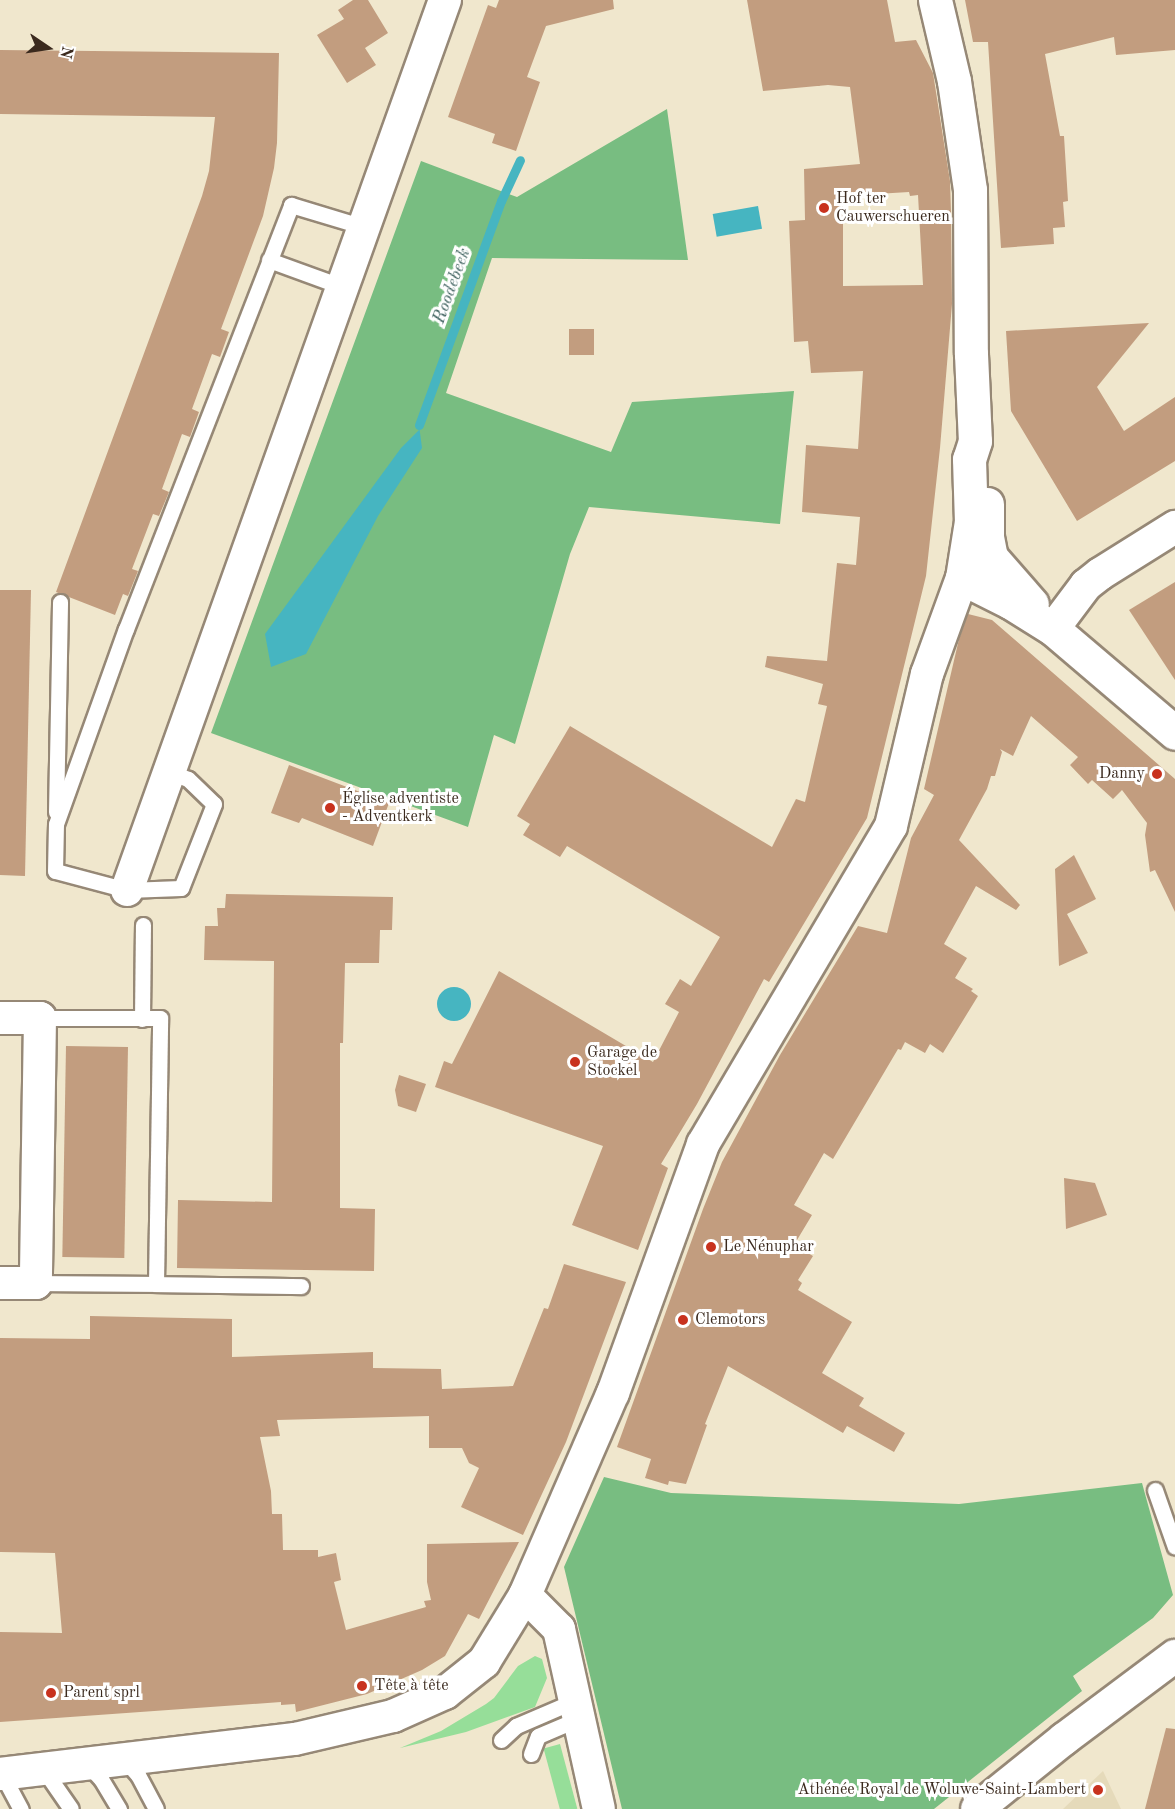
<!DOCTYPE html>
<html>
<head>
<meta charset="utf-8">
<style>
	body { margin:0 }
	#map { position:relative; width:1175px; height:1809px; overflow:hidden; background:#f0e7cd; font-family:"Old Standard TT",serif }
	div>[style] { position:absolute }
	.built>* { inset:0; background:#e5daba }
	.green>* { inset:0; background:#96de99; transform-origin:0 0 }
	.forest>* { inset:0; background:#78bd81 }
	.water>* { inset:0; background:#46b5c1; transform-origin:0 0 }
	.round { border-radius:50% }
	.stream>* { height:9px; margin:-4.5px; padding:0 4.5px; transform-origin:4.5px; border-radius:4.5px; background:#46b5c1 }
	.building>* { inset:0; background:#c29d7f; transform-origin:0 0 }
	.roads { filter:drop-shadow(2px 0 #968876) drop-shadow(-2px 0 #968876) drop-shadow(0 2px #968876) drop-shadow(0 -2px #968876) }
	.service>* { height:15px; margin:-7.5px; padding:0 7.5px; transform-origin:7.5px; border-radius:7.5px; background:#fff }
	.minor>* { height:32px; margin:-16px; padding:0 16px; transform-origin:16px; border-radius:16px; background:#fff }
	.tertiary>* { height:33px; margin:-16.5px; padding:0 16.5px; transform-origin:16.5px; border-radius:16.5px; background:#fff }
	.dots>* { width:16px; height:16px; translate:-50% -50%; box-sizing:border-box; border:3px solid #fff; border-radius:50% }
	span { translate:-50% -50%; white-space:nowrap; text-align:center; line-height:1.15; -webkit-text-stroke:6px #fff; paint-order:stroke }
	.poi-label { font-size:16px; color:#3b2a1e }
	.left { translate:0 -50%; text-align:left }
	.right { translate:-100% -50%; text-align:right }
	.water-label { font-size:18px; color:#3f625f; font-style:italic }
	.north { position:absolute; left:18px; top:18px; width:60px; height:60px; -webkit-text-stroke:4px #fff; paint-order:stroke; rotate:103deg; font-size:16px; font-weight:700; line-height:24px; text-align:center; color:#3b2a1e }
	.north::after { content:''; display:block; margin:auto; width:21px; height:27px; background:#3b2a1e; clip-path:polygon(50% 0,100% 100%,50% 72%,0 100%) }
</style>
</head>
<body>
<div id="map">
	<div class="built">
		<i style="clip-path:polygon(1103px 1771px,1121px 1809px,1063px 1809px)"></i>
	</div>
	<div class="green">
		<i style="clip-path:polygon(535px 1656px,542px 1659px,547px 1678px,535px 1707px,466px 1732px,400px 1748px,441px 1731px,486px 1704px,494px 1698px,518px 1666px)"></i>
		<i style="left:560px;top:1744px;width:67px;height:17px;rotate:75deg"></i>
	</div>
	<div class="forest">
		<i style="clip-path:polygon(667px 109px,688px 260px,492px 258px,446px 393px,611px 452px,632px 402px,794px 391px,780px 524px,589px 507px,570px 554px,515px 744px,494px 735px,468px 827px,211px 733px,421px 161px,517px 197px)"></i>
		<i style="clip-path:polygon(604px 1477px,671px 1493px,959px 1504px,1142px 1483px,1173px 1595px,1153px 1618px,1073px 1676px,1082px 1691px,934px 1809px,622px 1809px,564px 1567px)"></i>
	</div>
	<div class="water">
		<i style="left:758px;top:206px;width:23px;height:46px;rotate:80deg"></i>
		<i style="clip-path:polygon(419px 425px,422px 448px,378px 516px,306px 654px,271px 667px,265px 634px,401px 448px,419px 430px)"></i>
		<i class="round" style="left:437px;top:987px;width:34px;height:34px"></i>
	</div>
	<div class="stream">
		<i style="left:419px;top:425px;width:239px;rotate:-69.9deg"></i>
		<i style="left:501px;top:201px;width:45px;rotate:-65.1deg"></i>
	</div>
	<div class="building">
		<i style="clip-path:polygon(353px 0,368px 0,388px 33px,365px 48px,376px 65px,347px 83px,317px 35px,344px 19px,338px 10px)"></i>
		<i style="clip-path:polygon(499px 0,613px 0,614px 9px,546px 26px,527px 77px,540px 82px,516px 151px,492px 143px,495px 134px,448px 117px,488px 5px,496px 8px)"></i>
		<i style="clip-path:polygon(evenodd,747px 0,887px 0,895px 42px,916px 40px,933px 73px,950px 181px,951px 212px,952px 304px,940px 448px,926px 576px,867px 818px,769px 982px,764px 979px,697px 1104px,661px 1164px,668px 1168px,638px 1250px,572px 1225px,603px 1146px,435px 1087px,444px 1061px,452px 1064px,499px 971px,653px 1062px,679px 1012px,665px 1004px,680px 979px,691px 986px,720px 937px,567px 846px,560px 857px,523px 835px,530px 824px,517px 816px,570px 726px,772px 847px,796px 799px,805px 802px,827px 706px,818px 704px,823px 684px,765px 667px,767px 656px,827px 661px,837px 563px,856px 565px,860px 517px,802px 512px,806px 445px,858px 449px,863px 371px,811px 373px,808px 341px,794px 342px,789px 221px,805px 220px,804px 169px,860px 164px,850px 87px,828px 85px,763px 91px,747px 0,909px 192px,910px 196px,918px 195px,923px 285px,843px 286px,843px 196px,909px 192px)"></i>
		<i style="clip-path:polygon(965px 0,1175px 0,1175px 50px,1116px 55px,1114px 37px,1045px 54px,1060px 136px,1064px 136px,1068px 201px,1063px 202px,1065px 227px,1053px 228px,1054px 244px,1001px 248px,988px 42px,973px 42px)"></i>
		<i style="clip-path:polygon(0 50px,279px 53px,277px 143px,274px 168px,263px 216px,221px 329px,229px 332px,220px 357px,212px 354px,192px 409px,199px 412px,190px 437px,182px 434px,162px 489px,169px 492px,159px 516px,153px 514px,132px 569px,138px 571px,128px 596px,123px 594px,115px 615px,56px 592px,202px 196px,209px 171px,215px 117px,0 114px)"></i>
		<i style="clip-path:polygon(1149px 323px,1097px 387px,1124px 431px,1175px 397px,1175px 461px,1077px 521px,1011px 411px,1006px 331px)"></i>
		<i style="left:569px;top:329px;width:25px;height:26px"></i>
		<i style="clip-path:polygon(1175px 582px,1175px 680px,1129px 610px)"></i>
		<i style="clip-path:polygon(0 590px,31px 590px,25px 876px,0 875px)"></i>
		<i style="clip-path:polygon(968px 614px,992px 620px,1175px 779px,1175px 912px,1155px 870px,1150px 872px,1145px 835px,1147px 823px,1122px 790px,1113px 799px,1092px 780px,1088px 784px,1070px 765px,1078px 757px,1031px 716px,1013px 756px,1000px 749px,1002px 752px,995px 776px,991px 776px,987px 789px,959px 840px,1020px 905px,1016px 910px,976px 886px,944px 944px,967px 958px,955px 978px,973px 989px,971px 991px,978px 996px,943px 1053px,930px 1044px,925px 1053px,905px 1042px,901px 1050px,898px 1049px,833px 1159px,824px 1153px,794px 1205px,812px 1215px,794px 1245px,813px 1256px,798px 1280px,802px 1283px,798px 1290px,852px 1322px,822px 1373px,864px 1398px,859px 1406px,905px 1433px,894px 1452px,847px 1426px,843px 1433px,728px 1366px,705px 1424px,707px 1425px,686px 1484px,669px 1481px,668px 1485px,645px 1478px,651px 1459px,617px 1447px,703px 1209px,722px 1162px,780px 1055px,858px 926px,887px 933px,911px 838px,934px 795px,924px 789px,959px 639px)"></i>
		<i style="clip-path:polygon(289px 765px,389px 803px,373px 846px,302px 818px,299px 823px,271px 813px)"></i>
		<i style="clip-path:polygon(1074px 855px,1096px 899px,1067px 914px,1088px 953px,1059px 966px,1055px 869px)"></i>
		<i style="clip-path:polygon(226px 894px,393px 897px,392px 930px,380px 930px,379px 963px,345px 963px,343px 1043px,340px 1043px,340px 1208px,375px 1209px,374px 1271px,177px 1268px,178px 1200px,272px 1202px,274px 961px,204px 960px,205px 926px,218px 926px,217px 908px,225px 908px)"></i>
		<i style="left:66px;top:1046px;width:62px;height:211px;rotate:1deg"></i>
		<i style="clip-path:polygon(399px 1075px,426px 1084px,416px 1112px,398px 1106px,395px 1090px)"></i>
		<i style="clip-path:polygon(1064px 1178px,1095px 1183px,1107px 1215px,1066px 1229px)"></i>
		<i style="clip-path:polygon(564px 1264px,626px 1282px,566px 1442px,523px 1535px,461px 1507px,479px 1468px,469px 1463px,462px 1448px,429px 1448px,429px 1416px,277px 1420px,280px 1436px,260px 1437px,271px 1491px,272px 1514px,282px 1514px,283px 1550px,318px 1550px,318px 1557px,336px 1553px,341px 1580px,334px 1582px,346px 1630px,426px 1607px,424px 1601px,431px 1600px,427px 1582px,427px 1544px,519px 1542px,479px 1619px,468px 1614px,445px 1656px,422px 1670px,367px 1694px,296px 1712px,295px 1704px,281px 1705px,281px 1702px,0 1722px,0 1632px,62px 1633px,55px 1553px,0 1552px,0 1338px,90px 1339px,90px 1316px,232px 1319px,232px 1357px,373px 1352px,373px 1368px,441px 1369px,442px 1389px,513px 1386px,544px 1308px,548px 1309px)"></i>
		<i style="clip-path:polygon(1166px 1728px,1175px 1729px,1175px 1809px,1145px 1809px)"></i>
	</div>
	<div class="roads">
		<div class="service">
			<i style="left:269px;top:260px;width:79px;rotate:20deg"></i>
			<i style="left:169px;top:772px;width:20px;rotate:20deg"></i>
			<i style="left:188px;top:779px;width:36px;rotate:44deg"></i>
			<i style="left:214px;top:804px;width:90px;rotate:111.4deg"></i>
			<i style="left:181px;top:888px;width:54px;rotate:177.9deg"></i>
			<i style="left:127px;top:890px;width:74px;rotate:-165.2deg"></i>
			<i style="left:55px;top:871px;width:47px;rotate:-88.8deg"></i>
			<i style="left:56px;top:824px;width:207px;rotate:-70.3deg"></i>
			<i style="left:126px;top:629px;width:455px;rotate:-68.7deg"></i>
			<i style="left:291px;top:205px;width:76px;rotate:16.8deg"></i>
			<i style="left:56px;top:812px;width:210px;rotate:-88.9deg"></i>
			<i style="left:142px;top:1019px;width:94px;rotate:-89.4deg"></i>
			<i style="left:36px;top:1283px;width:120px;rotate:0.5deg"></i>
			<i style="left:156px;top:1284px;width:266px;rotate:-89.1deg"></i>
			<i style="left:160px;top:1018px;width:120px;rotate:180deg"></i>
			<i style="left:156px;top:1284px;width:145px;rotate:0.8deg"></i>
			<i style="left:1155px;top:1490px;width:60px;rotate:70.7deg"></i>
			<i style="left:501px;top:1740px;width:21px;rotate:-43deg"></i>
			<i style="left:516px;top:1726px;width:63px;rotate:-23.3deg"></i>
			<i style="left:531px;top:1754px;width:19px;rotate:-69deg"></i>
			<i style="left:538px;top:1736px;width:43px;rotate:-23deg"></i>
			<i style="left:124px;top:1759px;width:21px;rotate:49deg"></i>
			<i style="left:138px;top:1775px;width:38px;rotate:62deg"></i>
			<i style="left:87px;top:1764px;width:21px;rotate:47deg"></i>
			<i style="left:101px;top:1779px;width:35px;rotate:59deg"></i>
			<i style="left:44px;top:1770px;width:47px;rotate:55.3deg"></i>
			<i style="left:2px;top:1774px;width:40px;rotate:62deg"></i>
		</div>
		<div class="minor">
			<i style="left:1053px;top:629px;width:55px;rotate:-53.1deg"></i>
			<i style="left:1086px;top:585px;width:18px;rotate:-38deg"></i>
			<i style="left:1100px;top:574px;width:89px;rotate:-32.1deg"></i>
			<i style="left:127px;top:890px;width:945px;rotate:-70.34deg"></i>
			<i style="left:0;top:1018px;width:40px"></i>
			<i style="left:40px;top:1018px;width:265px;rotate:90.9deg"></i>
			<i style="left:36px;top:1283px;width:36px;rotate:180deg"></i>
			<i style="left:525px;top:1595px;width:48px;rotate:45deg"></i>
			<i style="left:559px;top:1629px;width:184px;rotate:77.5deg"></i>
			<i style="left:0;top:1774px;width:297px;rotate:-6.8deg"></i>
			<i style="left:295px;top:1739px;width:101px;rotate:-13.2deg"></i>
			<i style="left:393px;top:1716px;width:57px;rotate:-23.9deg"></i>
			<i style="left:445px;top:1693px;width:50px;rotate:-38.5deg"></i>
			<i style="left:484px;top:1662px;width:79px;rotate:-58.5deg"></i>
			<i style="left:525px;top:1595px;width:220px;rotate:-66.5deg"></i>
			<i style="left:613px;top:1393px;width:265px;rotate:-70.1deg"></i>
			<i style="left:703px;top:1144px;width:369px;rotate:-59.4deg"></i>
			<i style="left:891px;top:826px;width:156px;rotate:-76.7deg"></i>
			<i style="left:927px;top:674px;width:102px;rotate:-70deg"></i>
			<i style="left:977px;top:1809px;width:112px;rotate:-38.8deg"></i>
			<i style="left:1064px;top:1739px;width:139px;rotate:-36.8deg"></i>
		</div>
		<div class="tertiary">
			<i style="left:935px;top:0;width:83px;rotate:76.8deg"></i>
			<i style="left:954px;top:81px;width:110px;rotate:81.6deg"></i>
			<i style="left:970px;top:190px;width:164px;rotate:89.7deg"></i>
			<i style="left:971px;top:354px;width:87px;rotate:87.4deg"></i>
			<i style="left:975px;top:441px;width:19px;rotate:108deg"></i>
			<i style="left:969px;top:459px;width:62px;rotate:88.2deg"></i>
			<i style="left:971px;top:521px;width:58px;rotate:99deg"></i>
			<i style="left:962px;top:578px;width:54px;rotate:26.6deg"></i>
			<i style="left:1010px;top:602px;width:51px;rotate:32.1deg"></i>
			<i style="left:1053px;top:629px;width:160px;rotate:40.4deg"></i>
			<i style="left:987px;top:504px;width:33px;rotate:90deg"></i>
			<i style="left:987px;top:537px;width:20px;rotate:79deg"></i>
			<i style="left:991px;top:557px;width:62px;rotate:48.9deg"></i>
		</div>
	</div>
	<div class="dots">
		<i style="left:824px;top:208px;background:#c8321e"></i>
		<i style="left:1157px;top:774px;background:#c8321e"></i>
		<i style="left:330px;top:808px;background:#c8321e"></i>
		<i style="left:575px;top:1062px;background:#c8321e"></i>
		<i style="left:711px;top:1247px;background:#c8321e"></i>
		<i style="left:683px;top:1320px;background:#c8321e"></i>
		<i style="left:362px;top:1686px;background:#c8321e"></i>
		<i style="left:51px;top:1693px;background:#c8321e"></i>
		<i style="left:1098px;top:1790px;background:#c8321e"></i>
	</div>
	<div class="poi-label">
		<span class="left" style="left:836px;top:208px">Hof ter<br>Cauwerschueren</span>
		<span class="right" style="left:1145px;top:774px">Danny</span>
		<span class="left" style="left:342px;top:808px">Église adventiste<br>- Adventkerk</span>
		<span class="left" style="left:587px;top:1062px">Garage de<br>Stockel</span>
		<span class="left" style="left:723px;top:1247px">Le Nénuphar</span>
		<span class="left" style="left:695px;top:1320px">Clemotors</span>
		<span class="left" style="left:374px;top:1686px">Tête à tête</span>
		<span class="left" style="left:63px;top:1693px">Parent sprl</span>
		<span class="right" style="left:1086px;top:1790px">Athénée Royal de Woluwe-Saint-Lambert</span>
	</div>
	<div class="water-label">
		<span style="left:452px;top:286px;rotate:-70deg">Roodebeek</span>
	</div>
	<div class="north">N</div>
</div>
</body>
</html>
